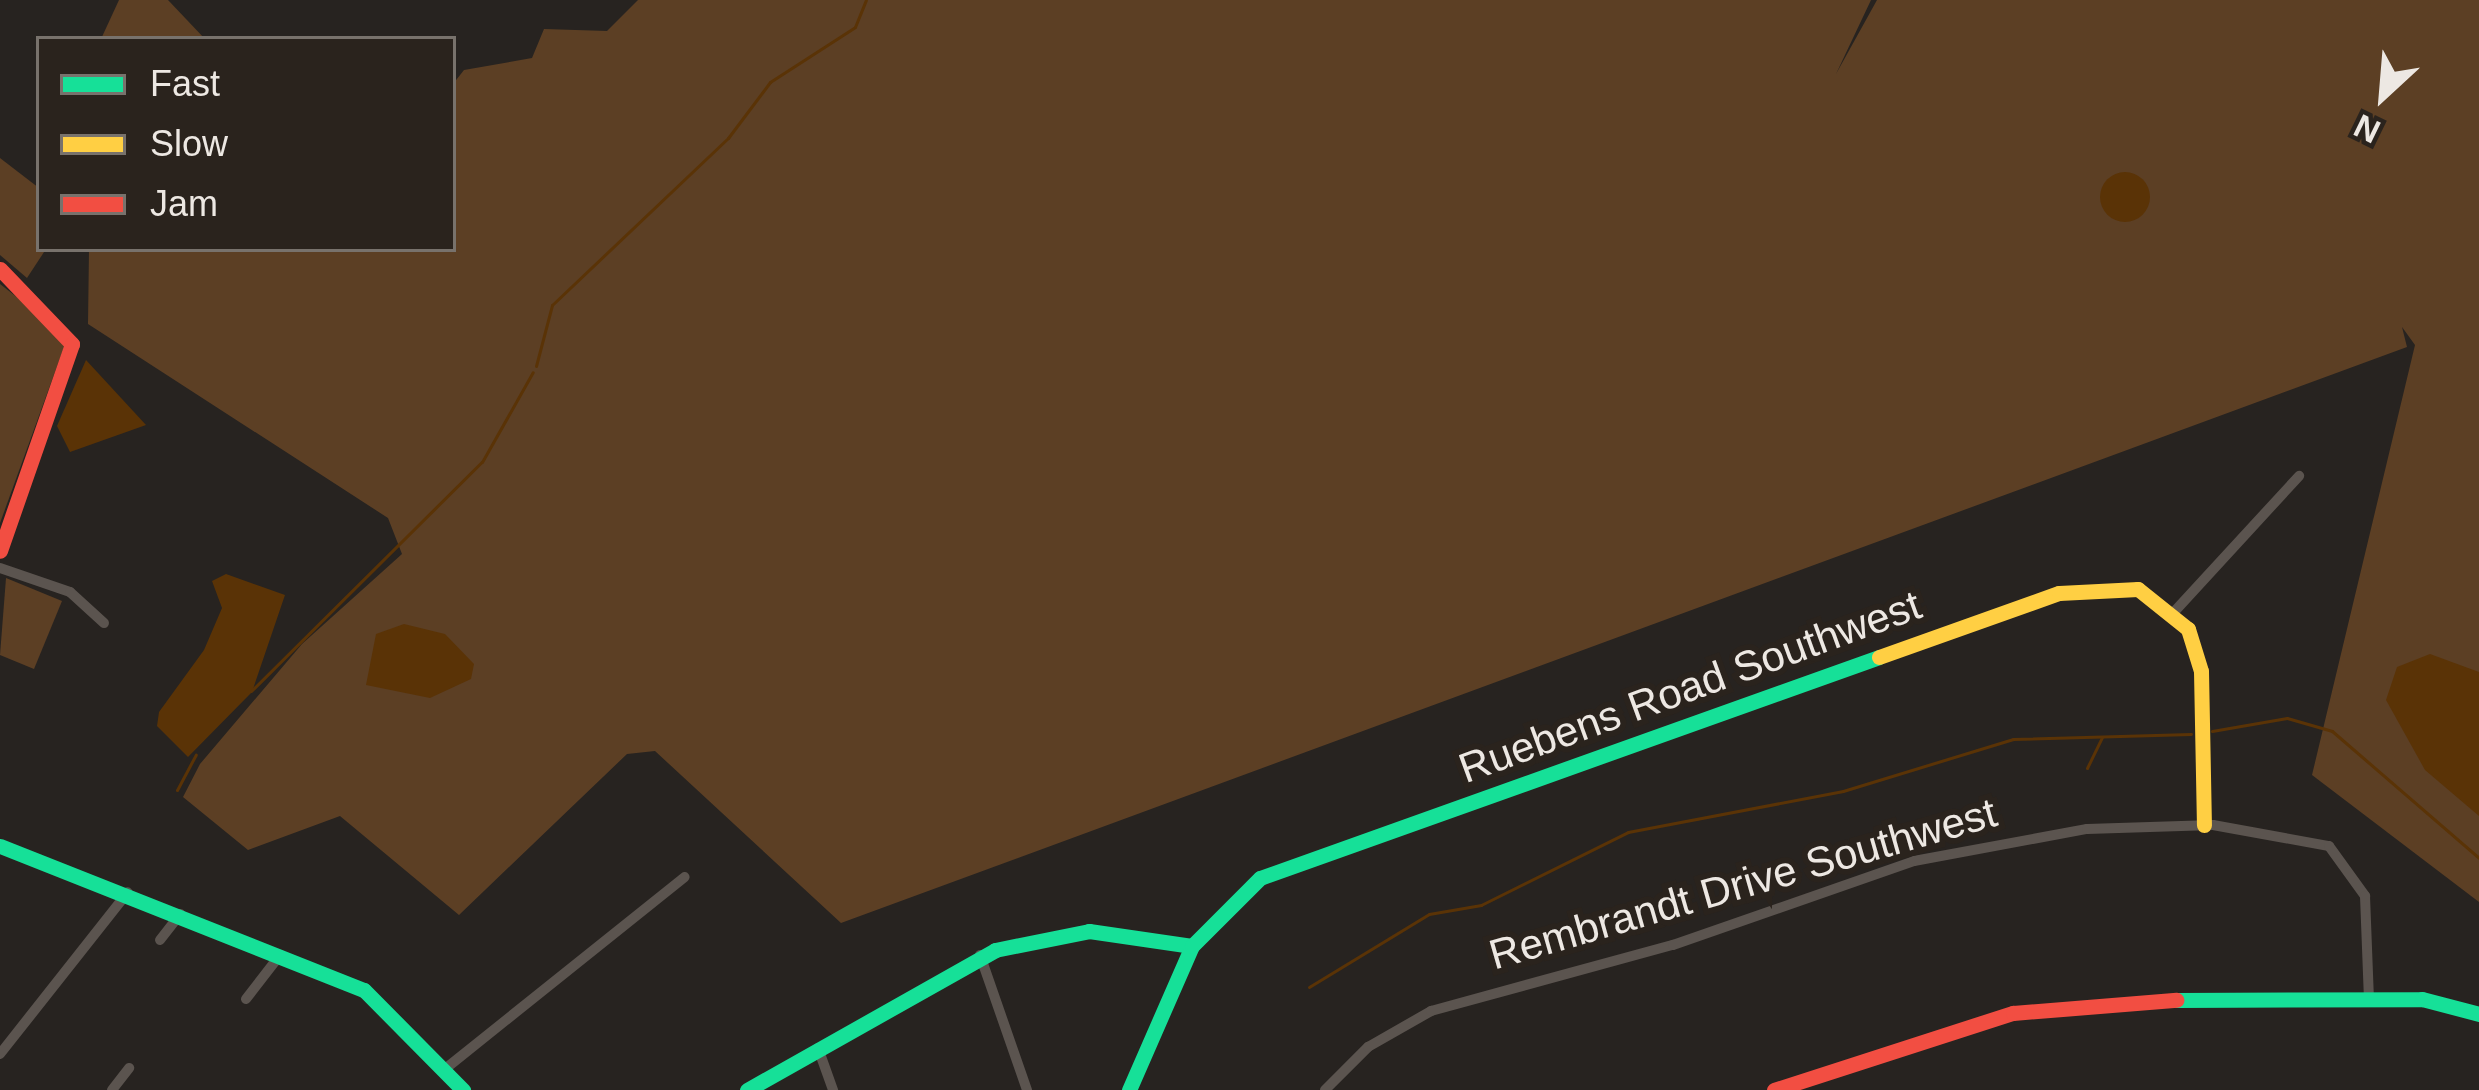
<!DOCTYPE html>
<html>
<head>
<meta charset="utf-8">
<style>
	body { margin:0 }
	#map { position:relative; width:2479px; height:1090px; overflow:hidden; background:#272320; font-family:Arial,sans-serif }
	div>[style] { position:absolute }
	.green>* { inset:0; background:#5c3f24 }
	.water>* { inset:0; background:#5a3306 }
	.round { border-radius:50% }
	.stream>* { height:3px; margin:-1.5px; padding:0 1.5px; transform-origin:1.5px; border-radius:1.5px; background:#5a3306 }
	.street>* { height:10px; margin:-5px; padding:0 5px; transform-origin:5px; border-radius:5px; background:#5b544f }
	.fast>* { height:15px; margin:-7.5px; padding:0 7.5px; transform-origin:7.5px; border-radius:7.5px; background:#16e098 }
	.slow>* { height:15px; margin:-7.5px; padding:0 7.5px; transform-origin:7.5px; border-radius:7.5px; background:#ffcf43 }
	.jam>* { height:15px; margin:-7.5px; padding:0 7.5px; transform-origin:7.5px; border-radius:7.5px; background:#f24e42 }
	span { translate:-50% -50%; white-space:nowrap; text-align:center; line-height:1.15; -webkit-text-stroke:12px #2a231d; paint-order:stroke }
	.street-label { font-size:42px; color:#ede8e3 }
	.legend { position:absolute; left:36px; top:36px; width:420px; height:216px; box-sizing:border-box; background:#2a231d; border:3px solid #78726c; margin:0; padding:15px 21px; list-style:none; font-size:36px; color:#ede8e3 }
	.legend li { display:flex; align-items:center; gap:24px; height:60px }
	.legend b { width:60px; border:3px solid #78726c }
	.north { position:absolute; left:2323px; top:36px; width:120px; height:120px; -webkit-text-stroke:9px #2a231d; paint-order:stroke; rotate:206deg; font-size:33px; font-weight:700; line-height:48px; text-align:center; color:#ede8e3 }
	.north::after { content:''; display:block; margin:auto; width:42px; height:54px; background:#ede8e3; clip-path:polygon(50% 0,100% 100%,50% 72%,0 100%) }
</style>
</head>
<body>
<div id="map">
	<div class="green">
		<i style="clip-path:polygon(119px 0,168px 0,205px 39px,101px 39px)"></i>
		<i style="clip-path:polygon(638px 0,1871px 0,1836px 74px,1877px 0,2479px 0,2479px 902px,2312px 775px,2415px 345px,2402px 327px,2407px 347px,841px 923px,655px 751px,627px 754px,459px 915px,340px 816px,248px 850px,183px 797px,200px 764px,302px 644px,402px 554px,388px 518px,88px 324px,89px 249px,453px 249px,453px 84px,464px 70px,532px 58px,544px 29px,607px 31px)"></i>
		<i style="clip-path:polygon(0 158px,39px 188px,46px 249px,27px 278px,0 255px)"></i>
		<i style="clip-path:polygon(0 284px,59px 330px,64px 347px,0 523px)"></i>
		<i style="clip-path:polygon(6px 578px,62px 601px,34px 669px,0 655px)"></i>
	</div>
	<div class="water">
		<i class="round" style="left:2100px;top:172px;width:50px;height:50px"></i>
		<i style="clip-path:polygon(86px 360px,146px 425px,70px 452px,57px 426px)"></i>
		<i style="clip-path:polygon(226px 574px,285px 595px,252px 692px,188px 757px,157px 726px,159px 712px,204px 650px,222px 608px,212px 581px)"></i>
		<i style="clip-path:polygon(404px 624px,445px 634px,474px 664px,471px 679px,430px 698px,366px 685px,376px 634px)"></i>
		<i style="clip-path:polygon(2430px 654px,2479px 672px,2479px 816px,2425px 770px,2386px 700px,2397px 667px)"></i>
	</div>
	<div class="stream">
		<i style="left:536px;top:366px;width:63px;rotate:-75.3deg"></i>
		<i style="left:552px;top:305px;width:243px;rotate:-43.5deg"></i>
		<i style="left:728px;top:138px;width:70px;rotate:-53.1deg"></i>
		<i style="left:770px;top:82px;width:101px;rotate:-32.9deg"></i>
		<i style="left:855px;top:27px;width:29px;rotate:-68deg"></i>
		<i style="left:251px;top:691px;width:325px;rotate:-44.8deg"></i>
		<i style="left:482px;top:462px;width:103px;rotate:-60.5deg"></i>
		<i style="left:2212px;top:731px;width:76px;rotate:-9.8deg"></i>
		<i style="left:2287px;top:718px;width:47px;rotate:16.1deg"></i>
		<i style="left:2332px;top:731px;width:194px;rotate:40.8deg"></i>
		<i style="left:2087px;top:768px;width:34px;rotate:-64deg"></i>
		<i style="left:177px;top:790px;width:40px;rotate:-62deg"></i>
		<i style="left:1309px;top:987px;width:140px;rotate:-31.3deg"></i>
		<i style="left:1429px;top:914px;width:53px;rotate:-9.8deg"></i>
		<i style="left:1481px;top:905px;width:164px;rotate:-26.4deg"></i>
		<i style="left:1628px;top:832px;width:219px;rotate:-10.8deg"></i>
		<i style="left:1843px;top:791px;width:178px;rotate:-17deg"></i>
		<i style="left:2013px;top:739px;width:178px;rotate:-1.6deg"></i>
	</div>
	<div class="street">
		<i style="left:0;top:568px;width:74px;rotate:18.9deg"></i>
		<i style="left:70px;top:592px;width:46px;rotate:42.4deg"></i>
		<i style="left:2174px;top:612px;width:185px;rotate:-47.4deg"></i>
		<i style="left:160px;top:940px;width:33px;rotate:-52deg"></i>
		<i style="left:980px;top:955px;width:143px;rotate:70.8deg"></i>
		<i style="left:246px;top:999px;width:56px;rotate:-52.3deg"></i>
		<i style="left:818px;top:1048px;width:45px;rotate:70.3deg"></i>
		<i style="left:0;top:1054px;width:206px;rotate:-51.7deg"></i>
		<i style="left:445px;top:1069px;width:307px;rotate:-38.7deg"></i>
		<i style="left:112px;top:1090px;width:28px;rotate:-52deg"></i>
		<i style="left:1325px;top:1090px;width:61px;rotate:-45deg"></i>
		<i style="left:1368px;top:1047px;width:73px;rotate:-29.7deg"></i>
		<i style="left:1431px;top:1011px;width:251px;rotate:-15.3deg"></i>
		<i style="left:1673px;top:945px;width:255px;rotate:-19.2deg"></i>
		<i style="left:1914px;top:861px;width:176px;rotate:-10.5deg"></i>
		<i style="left:2087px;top:829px;width:126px;rotate:-1.8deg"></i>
		<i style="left:2213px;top:825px;width:118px;rotate:10.3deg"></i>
		<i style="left:2329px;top:846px;width:62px;rotate:54.2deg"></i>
		<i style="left:2365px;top:896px;width:103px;rotate:87.8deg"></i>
	</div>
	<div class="fast">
		<i style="left:0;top:846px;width:391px;rotate:21.6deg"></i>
		<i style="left:364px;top:990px;width:141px;rotate:45.3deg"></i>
		<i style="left:2176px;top:1000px;width:246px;rotate:-0.2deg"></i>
		<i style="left:2422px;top:999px;width:59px;rotate:14.7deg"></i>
		<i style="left:747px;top:1090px;width:285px;rotate:-29.4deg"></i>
		<i style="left:995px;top:950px;width:96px;rotate:-11.4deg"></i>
		<i style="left:1089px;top:931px;width:104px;rotate:8.3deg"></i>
		<i style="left:1129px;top:1090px;width:157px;rotate:-66.4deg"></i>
		<i style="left:1192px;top:946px;width:96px;rotate:-45deg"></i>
		<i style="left:1260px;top:878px;width:657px;rotate:-19.65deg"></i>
	</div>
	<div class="slow">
		<i style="left:1879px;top:657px;width:191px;rotate:-19.6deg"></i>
		<i style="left:2059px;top:593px;width:79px;rotate:-2.9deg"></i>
		<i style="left:2138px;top:589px;width:64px;rotate:38.7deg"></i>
		<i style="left:2188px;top:629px;width:44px;rotate:72.8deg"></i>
		<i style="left:2201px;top:671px;width:154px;rotate:88.9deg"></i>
	</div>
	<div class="jam">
		<i style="left:0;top:269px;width:104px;rotate:46.2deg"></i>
		<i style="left:72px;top:344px;width:219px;rotate:109.2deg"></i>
		<i style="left:1774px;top:1090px;width:251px;rotate:-17.9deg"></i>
		<i style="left:2013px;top:1013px;width:164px;rotate:-4.6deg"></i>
	</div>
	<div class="street-label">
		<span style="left:1690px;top:687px;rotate:-20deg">Ruebens Road Southwest</span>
		<span style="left:1743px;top:884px;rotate:-16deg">Rembrandt Drive Southwest</span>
	</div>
	<ul class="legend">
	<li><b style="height:15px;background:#16e098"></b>Fast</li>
	<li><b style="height:15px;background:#ffcf43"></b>Slow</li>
	<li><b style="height:15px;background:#f24e42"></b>Jam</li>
	</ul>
	<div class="north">N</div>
</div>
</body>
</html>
